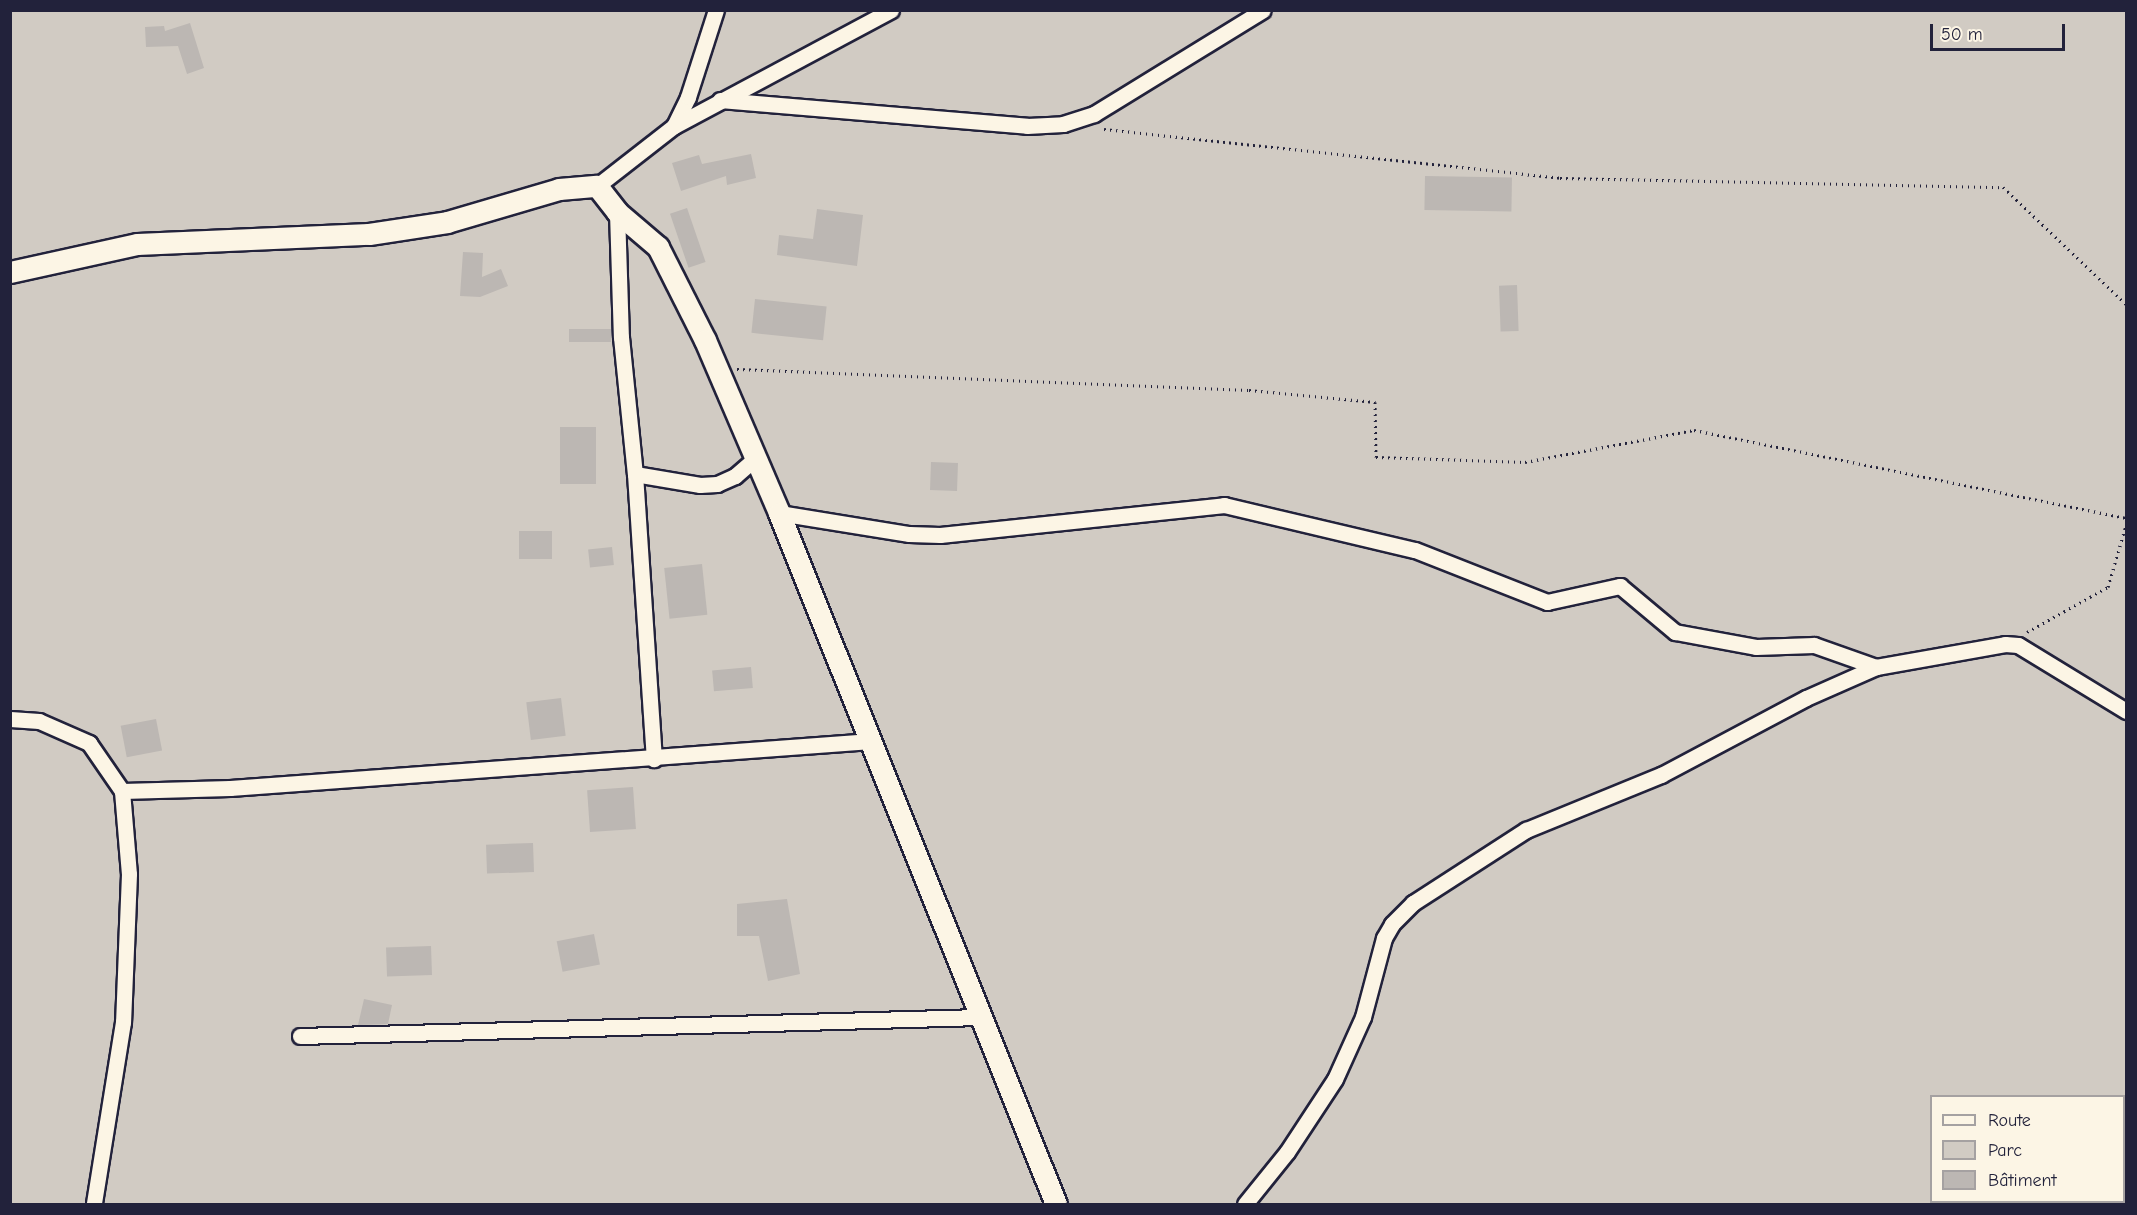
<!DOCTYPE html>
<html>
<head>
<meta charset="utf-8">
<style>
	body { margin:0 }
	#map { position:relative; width:2137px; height:1215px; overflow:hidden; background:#efe8db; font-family:"Comic Neue",sans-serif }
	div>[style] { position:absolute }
	.green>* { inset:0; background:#d1cbc3 }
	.building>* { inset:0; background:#bcb7b3; transform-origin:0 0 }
	.path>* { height:3px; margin-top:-1.5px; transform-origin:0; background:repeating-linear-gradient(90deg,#22223b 0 1.5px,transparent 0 6px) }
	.roads { filter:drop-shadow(2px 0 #22223b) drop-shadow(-2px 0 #22223b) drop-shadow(0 2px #22223b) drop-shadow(0 -2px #22223b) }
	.street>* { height:15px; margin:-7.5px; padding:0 7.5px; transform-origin:7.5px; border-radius:7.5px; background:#fcf5e5 }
	.secondary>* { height:21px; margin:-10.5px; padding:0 10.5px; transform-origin:10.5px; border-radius:10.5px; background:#fcf5e5 }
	span { translate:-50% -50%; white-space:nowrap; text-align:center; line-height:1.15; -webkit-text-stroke:4.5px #fcf5e5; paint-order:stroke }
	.frame { position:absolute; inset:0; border:12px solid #22223b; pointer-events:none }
	.legend { position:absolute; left:1930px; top:1095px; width:195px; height:108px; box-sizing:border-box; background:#fcf5e5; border:2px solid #a5a1a1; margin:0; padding:8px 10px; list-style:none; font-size:18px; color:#22223b }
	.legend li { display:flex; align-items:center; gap:12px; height:30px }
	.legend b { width:30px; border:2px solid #a5a1a1 }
	.scale { position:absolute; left:1930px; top:24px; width:135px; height:27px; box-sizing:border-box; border:3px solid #22223b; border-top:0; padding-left:8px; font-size:18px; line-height:21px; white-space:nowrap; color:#22223b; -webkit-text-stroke:4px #fcf5e5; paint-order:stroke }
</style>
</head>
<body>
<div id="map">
	<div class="green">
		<i style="clip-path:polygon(evenodd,10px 11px,2126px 11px,2126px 1204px,11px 1204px,10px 11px,1932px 1096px,2124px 1096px,2124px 1202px,1932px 1202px,1932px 1096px)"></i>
	</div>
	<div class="building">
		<i style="clip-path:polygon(190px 23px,204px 68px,187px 74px,178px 46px,146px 47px,145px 27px,164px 26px,165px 31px)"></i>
		<i style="clip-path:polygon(751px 154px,756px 178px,727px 185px,726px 176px,681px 191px,672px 163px,699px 155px,702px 164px)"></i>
		<i style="left:1425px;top:176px;width:87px;height:34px;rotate:1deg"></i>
		<i style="left:687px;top:208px;width:57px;height:18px;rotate:71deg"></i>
		<i style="clip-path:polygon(817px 209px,863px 215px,857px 266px,777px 255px,779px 235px,813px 239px)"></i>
		<i style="clip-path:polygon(463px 252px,483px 253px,482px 277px,501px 269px,508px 286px,480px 297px,460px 296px)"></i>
		<i style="left:1517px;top:285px;width:46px;height:18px;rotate:88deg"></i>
		<i style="left:755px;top:299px;width:72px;height:34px;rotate:6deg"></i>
		<i style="left:569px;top:329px;width:42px;height:13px"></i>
		<i style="left:560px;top:427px;width:36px;height:57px"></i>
		<i style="left:931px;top:462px;width:27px;height:28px;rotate:2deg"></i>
		<i style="left:519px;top:531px;width:33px;height:28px"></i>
		<i style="left:612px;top:547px;width:18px;height:24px;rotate:84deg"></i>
		<i style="left:702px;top:564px;width:51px;height:38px;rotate:84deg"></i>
		<i style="left:751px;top:667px;width:21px;height:39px;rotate:85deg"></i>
		<i style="left:561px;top:698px;width:38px;height:35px;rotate:83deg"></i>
		<i style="left:156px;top:719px;width:32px;height:36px;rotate:79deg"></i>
		<i style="left:633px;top:787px;width:42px;height:46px;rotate:86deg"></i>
		<i style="left:533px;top:843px;width:29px;height:47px;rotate:88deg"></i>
		<i style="clip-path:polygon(787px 899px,800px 974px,768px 981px,759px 936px,737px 936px,737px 904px)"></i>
		<i style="left:594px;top:934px;width:31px;height:38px;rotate:79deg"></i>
		<i style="left:431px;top:946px;width:29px;height:45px;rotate:88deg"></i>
		<i style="clip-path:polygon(364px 999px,392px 1005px,388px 1024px,358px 1025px)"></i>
	</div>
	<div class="path">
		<i style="left:1104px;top:129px;width:459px;rotate:6.1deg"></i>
		<i style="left:1560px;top:178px;width:443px;rotate:1.2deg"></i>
		<i style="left:2003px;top:187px;width:170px;rotate:43.6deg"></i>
		<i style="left:737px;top:369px;width:512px;rotate:2.35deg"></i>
		<i style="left:1249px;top:390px;width:127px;rotate:5.4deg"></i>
		<i style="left:1375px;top:402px;width:55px;rotate:89deg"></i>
		<i style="left:1376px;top:457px;width:149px;rotate:1.9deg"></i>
		<i style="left:1525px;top:462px;width:172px;rotate:-10.7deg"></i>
		<i style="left:1694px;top:430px;width:441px;rotate:11.5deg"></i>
		<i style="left:2027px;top:632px;width:93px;rotate:-29.1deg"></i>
		<i style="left:2108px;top:587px;width:65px;rotate:-73.8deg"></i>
	</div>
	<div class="roads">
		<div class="street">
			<i style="left:720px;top:100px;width:308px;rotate:4.8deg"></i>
			<i style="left:1027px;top:126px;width:36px;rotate:-3deg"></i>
			<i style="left:1063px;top:124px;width:33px;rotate:-18deg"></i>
			<i style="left:1094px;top:114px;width:198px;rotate:-31.6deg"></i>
			<i style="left:674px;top:126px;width:32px;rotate:-64deg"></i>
			<i style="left:688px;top:97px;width:91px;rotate:-72.2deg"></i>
			<i style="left:597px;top:186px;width:98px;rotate:-37.9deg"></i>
			<i style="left:674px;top:126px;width:246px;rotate:-28.1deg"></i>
			<i style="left:617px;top:212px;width:125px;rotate:88.2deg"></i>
			<i style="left:621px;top:337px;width:138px;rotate:84.2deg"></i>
			<i style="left:635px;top:474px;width:286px;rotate:86.2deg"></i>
			<i style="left:635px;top:474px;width:66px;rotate:9.6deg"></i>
			<i style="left:700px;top:485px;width:17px;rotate:-3deg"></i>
			<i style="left:717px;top:484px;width:20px;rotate:-24deg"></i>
			<i style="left:735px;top:476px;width:28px;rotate:-41deg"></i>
			<i style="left:779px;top:513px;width:132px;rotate:9.2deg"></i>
			<i style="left:909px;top:534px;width:31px;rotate:2deg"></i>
			<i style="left:940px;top:535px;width:286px;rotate:-6deg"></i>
			<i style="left:1224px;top:505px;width:196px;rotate:13.3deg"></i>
			<i style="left:1415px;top:550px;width:142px;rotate:21.5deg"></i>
			<i style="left:1547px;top:602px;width:75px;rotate:-12.4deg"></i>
			<i style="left:1620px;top:586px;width:72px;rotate:39.9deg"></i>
			<i style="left:1675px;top:632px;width:82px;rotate:10.5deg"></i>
			<i style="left:1756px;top:647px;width:58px;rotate:-2deg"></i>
			<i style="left:1814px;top:645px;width:66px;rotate:19.5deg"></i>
			<i style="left:10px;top:719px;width:29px;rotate:4deg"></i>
			<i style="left:39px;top:721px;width:55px;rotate:23.7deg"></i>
			<i style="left:89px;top:743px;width:58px;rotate:55.5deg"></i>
			<i style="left:122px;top:791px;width:83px;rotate:85.2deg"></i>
			<i style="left:129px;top:874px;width:148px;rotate:92.3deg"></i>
			<i style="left:123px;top:1022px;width:184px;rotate:99.1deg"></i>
			<i style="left:122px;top:791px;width:108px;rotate:-1.6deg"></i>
			<i style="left:230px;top:788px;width:643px;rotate:-4.19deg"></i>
			<i style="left:300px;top:1036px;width:679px;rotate:-1.6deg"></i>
			<i style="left:1245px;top:1204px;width:67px;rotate:-51.1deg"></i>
			<i style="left:1287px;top:1152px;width:87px;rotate:-56.7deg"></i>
			<i style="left:1335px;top:1079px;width:68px;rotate:-65.7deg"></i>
			<i style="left:1363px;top:1017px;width:82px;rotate:-75.1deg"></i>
			<i style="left:1384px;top:938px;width:16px;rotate:-60deg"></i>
			<i style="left:1392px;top:924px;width:30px;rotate:-45deg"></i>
			<i style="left:1413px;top:903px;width:135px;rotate:-32.9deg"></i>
			<i style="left:1526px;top:830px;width:146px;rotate:-22.2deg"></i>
			<i style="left:1661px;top:775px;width:164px;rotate:-28deg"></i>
			<i style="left:1806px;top:698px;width:77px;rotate:-23.9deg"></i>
			<i style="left:1876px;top:667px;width:131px;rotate:-10.1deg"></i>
			<i style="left:2005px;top:644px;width:13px;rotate:4deg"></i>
			<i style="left:2018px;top:645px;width:127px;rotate:31.4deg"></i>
		</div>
		<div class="secondary">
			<i style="left:10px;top:272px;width:130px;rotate:-12.4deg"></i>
			<i style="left:137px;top:244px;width:232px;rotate:-2.5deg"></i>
			<i style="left:369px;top:234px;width:79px;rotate:-8.7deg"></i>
			<i style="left:447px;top:222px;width:117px;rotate:-16.4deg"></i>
			<i style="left:559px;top:189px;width:38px;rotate:-5deg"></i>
			<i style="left:597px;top:186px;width:33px;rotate:52deg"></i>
			<i style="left:617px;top:212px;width:54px;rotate:40.5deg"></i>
			<i style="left:658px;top:247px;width:104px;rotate:63.2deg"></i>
			<i style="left:705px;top:340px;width:188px;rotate:66.8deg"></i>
			<i style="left:779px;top:513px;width:744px;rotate:68.16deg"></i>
		</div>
	</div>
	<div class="frame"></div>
	<ul class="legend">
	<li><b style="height:8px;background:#fcf5e5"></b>Route</li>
	<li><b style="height:16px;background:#d1cbc3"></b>Parc</li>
	<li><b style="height:16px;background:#bcb7b3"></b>Bâtiment</li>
	</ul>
	<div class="scale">50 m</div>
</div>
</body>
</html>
